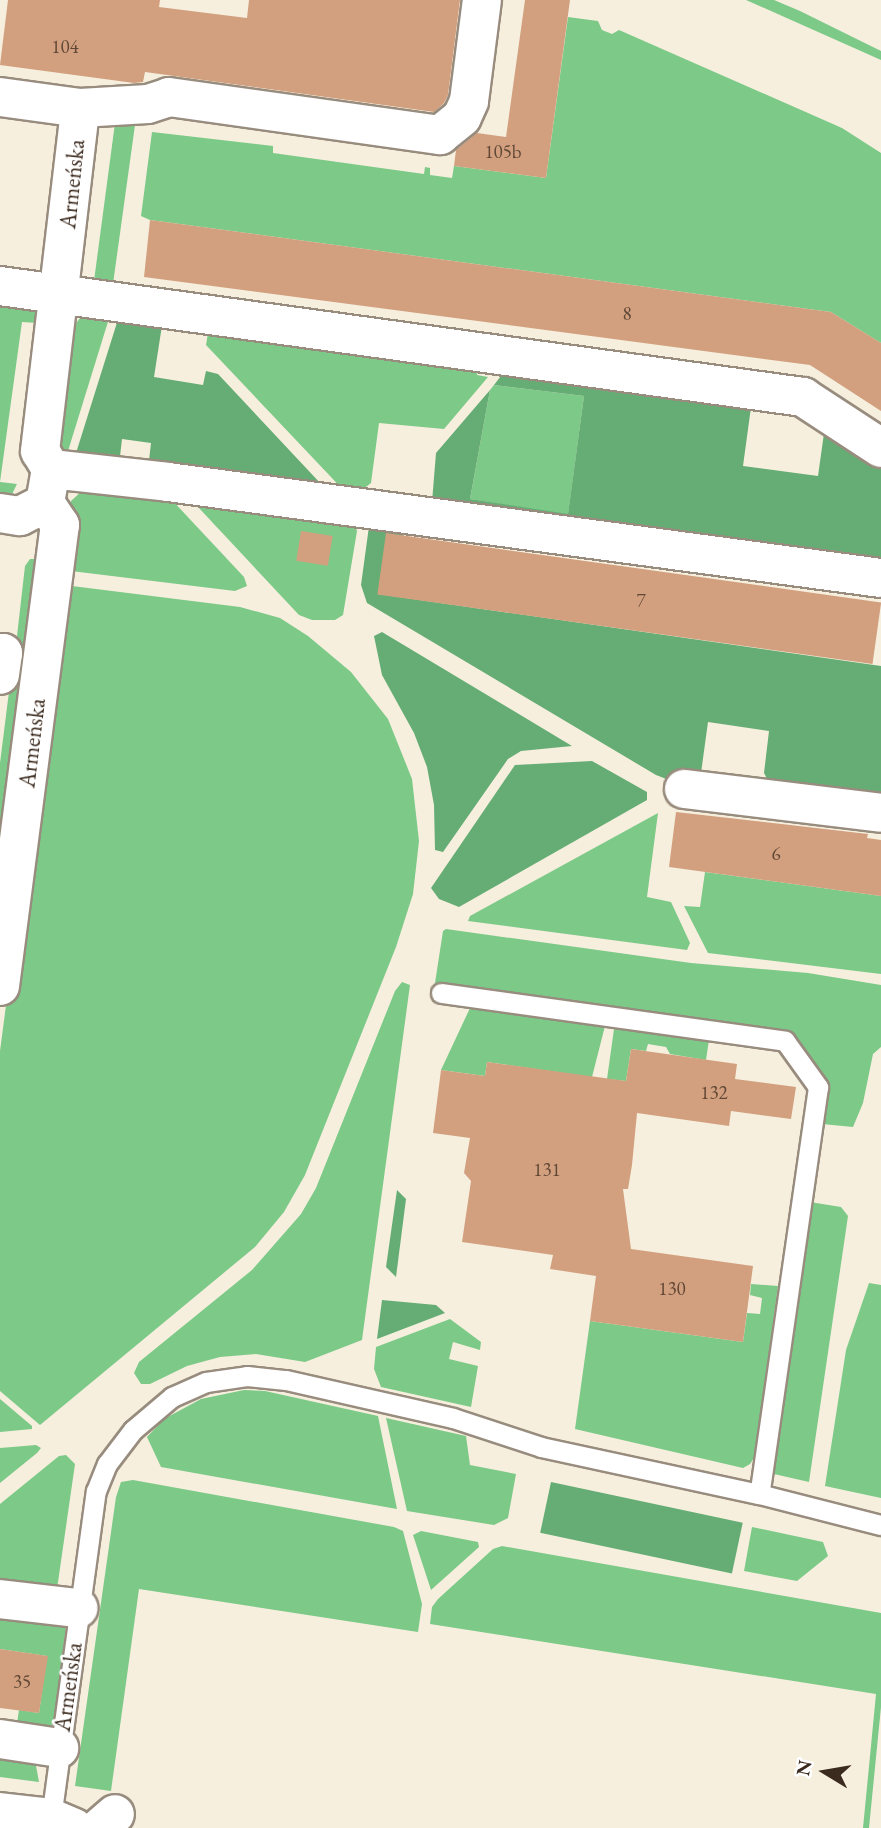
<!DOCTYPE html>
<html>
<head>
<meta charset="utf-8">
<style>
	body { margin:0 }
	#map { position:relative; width:881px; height:1828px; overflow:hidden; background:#f6efde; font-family:"EB Garamond",serif }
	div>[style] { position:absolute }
	.green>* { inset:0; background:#7cc988 }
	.forest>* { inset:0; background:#65ad74; transform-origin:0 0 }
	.building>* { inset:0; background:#d2a07f; transform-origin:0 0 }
	.roads { filter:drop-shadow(2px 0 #988c7e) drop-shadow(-2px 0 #988c7e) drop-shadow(0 2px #988c7e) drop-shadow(0 -2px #988c7e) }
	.lane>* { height:19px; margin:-9.5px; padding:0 9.5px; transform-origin:9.5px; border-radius:9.5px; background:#fff }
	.street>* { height:38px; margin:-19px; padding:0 19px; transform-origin:19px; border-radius:19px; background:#fff }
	span { translate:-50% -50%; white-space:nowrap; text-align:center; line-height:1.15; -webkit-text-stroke:5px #fff; paint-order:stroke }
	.number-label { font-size:19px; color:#614836 }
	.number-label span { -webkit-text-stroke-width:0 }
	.street-label { font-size:23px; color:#3b2a1e }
	.north { position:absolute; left:790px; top:1737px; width:70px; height:70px; -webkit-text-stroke:5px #fff; paint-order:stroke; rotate:281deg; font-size:19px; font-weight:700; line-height:28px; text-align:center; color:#3b2a1e }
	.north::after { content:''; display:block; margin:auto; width:24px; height:32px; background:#3b2a1e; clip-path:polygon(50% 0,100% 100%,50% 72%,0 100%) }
</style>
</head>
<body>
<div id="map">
	<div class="green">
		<i style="clip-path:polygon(746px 0,774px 0,800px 11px,881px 51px,881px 60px)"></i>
		<i style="clip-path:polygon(568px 17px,598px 21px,602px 30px,612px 34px,619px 30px,842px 128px,881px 153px,881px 343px,831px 312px,150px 220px,141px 216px,152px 132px,273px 146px,273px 153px,424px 174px,425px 167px,430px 168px,430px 175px,452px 178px,454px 166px,546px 178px)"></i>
		<i style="clip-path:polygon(131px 121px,135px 125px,112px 291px,94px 281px,115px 123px)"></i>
		<i style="clip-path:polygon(0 298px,37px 310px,38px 323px,22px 322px,0 482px,17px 484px,10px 498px,0 501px)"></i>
		<i style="clip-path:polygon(111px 312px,68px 451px,66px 453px,59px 449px,74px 326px,83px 314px)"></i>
		<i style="clip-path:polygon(208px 333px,480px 363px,477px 375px,488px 377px,444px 429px,379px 423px,371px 483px,354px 496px,348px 495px,206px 345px)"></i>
		<i style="clip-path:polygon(494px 385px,584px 396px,568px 515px,470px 499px,490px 390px)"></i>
		<i style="clip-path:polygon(83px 490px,171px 499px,244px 577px,247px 586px,235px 591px,71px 571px,61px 562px,71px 501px)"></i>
		<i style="clip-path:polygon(199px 496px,354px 523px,357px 531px,343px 615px,335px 620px,312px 620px,299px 615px,198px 507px)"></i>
		<i style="clip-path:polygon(30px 559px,38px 559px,27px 646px,20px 643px,17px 636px,25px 566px)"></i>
		<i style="clip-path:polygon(72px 586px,240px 607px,280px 618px,308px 636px,351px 672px,388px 719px,412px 779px,419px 841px,413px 894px,396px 947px,305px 1175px,284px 1212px,255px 1247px,40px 1425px,0 1391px,0 1051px,60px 597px)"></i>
		<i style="clip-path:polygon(20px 666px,25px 667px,0 911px,0 763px,11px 676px)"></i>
		<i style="clip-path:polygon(658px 813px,647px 897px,671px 902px,690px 943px,687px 950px,468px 921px,470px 916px)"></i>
		<i style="clip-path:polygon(705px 872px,881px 896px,881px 974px,708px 953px,684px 906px,700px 907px)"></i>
		<i style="clip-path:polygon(446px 929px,691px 963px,808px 973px,881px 985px,881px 1047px,873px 1054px,863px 1103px,853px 1127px,822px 1124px,828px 1084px,786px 1032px,435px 983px,443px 931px)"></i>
		<i style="clip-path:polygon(402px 982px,410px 985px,362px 1340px,305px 1362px,256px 1354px,220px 1357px,187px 1366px,150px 1384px,141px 1384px,134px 1373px,139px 1362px,252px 1270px,301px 1214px,316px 1188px,395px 991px)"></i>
		<i style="clip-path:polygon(470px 1008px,605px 1026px,592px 1077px,487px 1062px,485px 1076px,441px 1070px)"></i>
		<i style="clip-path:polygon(614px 1029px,709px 1040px,706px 1060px,670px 1054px,666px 1047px,648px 1044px,646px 1051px,631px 1049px,626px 1081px,607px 1079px)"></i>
		<i style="clip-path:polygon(810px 1202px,841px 1207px,848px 1216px,809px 1482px,774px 1474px)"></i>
		<i style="clip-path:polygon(869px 1283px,881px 1285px,881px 1498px,825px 1486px,846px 1350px)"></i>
		<i style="clip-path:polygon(751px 1284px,778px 1286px,754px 1458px,750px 1464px,743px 1468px,575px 1429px,590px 1321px,743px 1342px,747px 1313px,760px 1314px,762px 1298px,750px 1295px)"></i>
		<i style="clip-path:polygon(450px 1319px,481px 1342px,480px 1350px,453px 1342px,449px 1359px,478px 1366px,471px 1407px,381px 1387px,374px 1369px,376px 1347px)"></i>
		<i style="clip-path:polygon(244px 1390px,265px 1391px,378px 1416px,397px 1509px,161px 1467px,147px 1437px,164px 1419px,201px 1399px)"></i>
		<i style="clip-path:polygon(0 1399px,32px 1426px,32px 1429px,0 1432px)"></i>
		<i style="clip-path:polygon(386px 1418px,466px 1436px,470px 1465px,516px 1474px,508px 1518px,494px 1525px,407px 1511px)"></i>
		<i style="clip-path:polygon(36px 1445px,41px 1448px,37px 1453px,0 1483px,0 1448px)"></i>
		<i style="clip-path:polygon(66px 1455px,75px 1464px,56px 1596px,0 1588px,0 1504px,59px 1456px)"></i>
		<i style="clip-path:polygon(133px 1480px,394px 1527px,403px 1531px,422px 1604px,418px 1632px,139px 1589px,111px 1791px,75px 1786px,116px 1497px,121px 1482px)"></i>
		<i style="clip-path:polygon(752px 1527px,823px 1542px,828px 1556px,797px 1581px,744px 1571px)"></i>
		<i style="clip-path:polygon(421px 1531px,478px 1542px,479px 1547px,431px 1590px,413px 1535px)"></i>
		<i style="clip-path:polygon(502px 1546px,881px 1613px,881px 1707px,869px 1828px,863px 1828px,876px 1694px,430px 1624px,432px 1607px,438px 1599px,493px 1549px)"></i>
		<i style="clip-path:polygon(0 1607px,66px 1626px,54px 1721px,50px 1729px,16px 1730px,19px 1710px,39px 1713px,47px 1656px,0 1649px)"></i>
		<i style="clip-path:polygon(0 1750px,35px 1760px,39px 1782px,0 1777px)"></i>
	</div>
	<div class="forest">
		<i style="clip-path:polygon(120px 313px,163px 319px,154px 377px,203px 385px,206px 371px,218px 374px,322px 485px,148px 469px,151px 443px,122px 439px,119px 465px,76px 453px)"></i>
		<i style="clip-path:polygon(507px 368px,752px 400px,743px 466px,818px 476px,825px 426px,881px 460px,881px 562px,432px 502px,436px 453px,490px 390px,470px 499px,568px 514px,584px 396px,494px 385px)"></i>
		<i style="clip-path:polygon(370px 519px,408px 525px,378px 594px,881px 666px,881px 801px,771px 786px,764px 773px,769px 731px,708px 722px,701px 773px,674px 782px,656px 775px,367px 603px,361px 585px)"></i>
		<i style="clip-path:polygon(382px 632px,572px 746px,521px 751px,508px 759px,443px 852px,435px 850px,434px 805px,427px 767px,414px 733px,382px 675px,374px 636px)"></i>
		<i style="clip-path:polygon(592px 761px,647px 792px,647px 800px,459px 907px,439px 899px,431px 888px,515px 765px)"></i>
		<i style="clip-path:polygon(397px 1190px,406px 1199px,396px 1277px,386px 1267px)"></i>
		<i style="clip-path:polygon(382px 1300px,436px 1305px,445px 1313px,377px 1339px)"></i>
		<i style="left:551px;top:1482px;width:196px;height:52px;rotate:12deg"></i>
	</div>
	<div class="building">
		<i style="clip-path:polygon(8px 0,160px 0,159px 7px,247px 18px,249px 0,460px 0,448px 95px,444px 103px,434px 112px,145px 72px,143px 82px,134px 83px,0 65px)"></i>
		<i style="clip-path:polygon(525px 0,570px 0,546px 178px,454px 166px,456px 150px,477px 133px,506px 137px)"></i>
		<i style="clip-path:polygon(150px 220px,831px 312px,881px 343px,881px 411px,810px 365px,144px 277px)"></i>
		<i style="left:301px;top:531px;width:32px;height:30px;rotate:9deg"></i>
		<i style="left:386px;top:533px;width:500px;height:62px;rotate:8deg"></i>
		<i style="clip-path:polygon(676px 812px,868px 834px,867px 838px,881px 840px,881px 896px,669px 867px)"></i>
		<i style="clip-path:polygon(631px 1049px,737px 1064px,735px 1079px,796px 1087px,791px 1119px,731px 1111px,729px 1126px,637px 1113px,632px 1165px,628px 1189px,623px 1189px,631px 1249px,753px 1266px,743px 1342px,590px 1321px,596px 1276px,550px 1269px,553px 1255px,462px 1242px,471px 1181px,464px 1173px,470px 1138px,433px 1133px,441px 1070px,485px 1076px,487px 1062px,626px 1081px)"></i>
		<i style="clip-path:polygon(0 1649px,48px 1656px,39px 1713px,0 1708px)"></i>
	</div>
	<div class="roads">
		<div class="lane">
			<i style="left:441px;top:993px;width:347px;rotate:7.9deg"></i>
			<i style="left:785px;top:1041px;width:57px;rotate:54.3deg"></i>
			<i style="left:818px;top:1087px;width:411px;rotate:98.2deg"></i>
			<i style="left:51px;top:1818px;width:330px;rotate:-82.2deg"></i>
			<i style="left:96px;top:1491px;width:29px;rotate:-68deg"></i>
			<i style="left:107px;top:1464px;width:43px;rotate:-52.6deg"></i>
			<i style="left:133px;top:1430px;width:51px;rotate:-40.2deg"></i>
			<i style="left:172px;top:1397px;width:37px;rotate:-24deg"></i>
			<i style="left:206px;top:1382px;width:41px;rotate:-8.3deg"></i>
			<i style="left:247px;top:1376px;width:39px;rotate:6deg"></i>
			<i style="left:286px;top:1380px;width:171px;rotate:12.8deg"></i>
			<i style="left:453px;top:1418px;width:93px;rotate:18.2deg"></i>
			<i style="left:541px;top:1447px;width:223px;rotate:12.2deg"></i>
			<i style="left:759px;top:1494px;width:126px;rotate:14.3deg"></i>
		</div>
		<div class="street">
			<i style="left:0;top:97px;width:81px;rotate:7.8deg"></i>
			<i style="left:80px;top:108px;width:68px;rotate:-3.4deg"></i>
			<i style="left:148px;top:104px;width:22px;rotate:-18deg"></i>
			<i style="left:169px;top:97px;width:274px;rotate:8deg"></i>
			<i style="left:440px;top:135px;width:28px;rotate:-39deg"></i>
			<i style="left:462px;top:117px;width:17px;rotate:-66deg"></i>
			<i style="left:469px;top:101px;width:102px;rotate:-82.7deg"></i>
			<i style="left:0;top:286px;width:811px;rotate:7.87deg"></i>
			<i style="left:803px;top:397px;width:93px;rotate:33.2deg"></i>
			<i style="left:51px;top:469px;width:118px;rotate:6.3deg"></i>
			<i style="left:168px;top:482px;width:719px;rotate:7.67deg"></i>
			<i style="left:0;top:513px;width:20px;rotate:9deg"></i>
			<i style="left:20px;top:516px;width:28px;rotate:-27deg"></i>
			<i style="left:45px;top:503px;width:35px;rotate:-80deg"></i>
			<i style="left:51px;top:469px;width:21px;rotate:-121deg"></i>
			<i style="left:40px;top:451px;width:345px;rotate:-83.3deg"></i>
			<i style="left:0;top:653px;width:3px"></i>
			<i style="left:3px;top:653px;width:22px;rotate:98deg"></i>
			<i style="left:684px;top:789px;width:198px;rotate:6.9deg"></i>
			<i style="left:0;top:986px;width:465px;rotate:-82.6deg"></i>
			<i style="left:60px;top:525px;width:27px;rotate:-124deg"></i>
			<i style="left:0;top:1599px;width:79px;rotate:6.6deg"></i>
			<i style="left:0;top:1739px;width:60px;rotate:8.7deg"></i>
			<i style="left:0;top:1812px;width:51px;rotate:6.7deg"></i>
			<i style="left:51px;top:1818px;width:25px;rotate:23deg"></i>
			<i style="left:99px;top:1828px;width:21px;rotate:-41deg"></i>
		</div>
	</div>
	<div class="number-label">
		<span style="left:65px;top:47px">104</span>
		<span style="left:503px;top:152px">105b</span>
		<span style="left:627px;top:314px">8</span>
		<span style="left:641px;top:601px">7</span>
		<span style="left:776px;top:854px">6</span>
		<span style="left:714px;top:1093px">132</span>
		<span style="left:547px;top:1170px">131</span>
		<span style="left:672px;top:1289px">130</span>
		<span style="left:22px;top:1682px">35</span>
	</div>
	<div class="street-label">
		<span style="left:72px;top:184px;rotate:-84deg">Armeńska</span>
		<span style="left:32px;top:743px;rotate:-83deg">Armeńska</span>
		<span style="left:68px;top:1687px;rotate:-82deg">Armeńska</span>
	</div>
	<div class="north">N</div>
</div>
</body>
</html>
